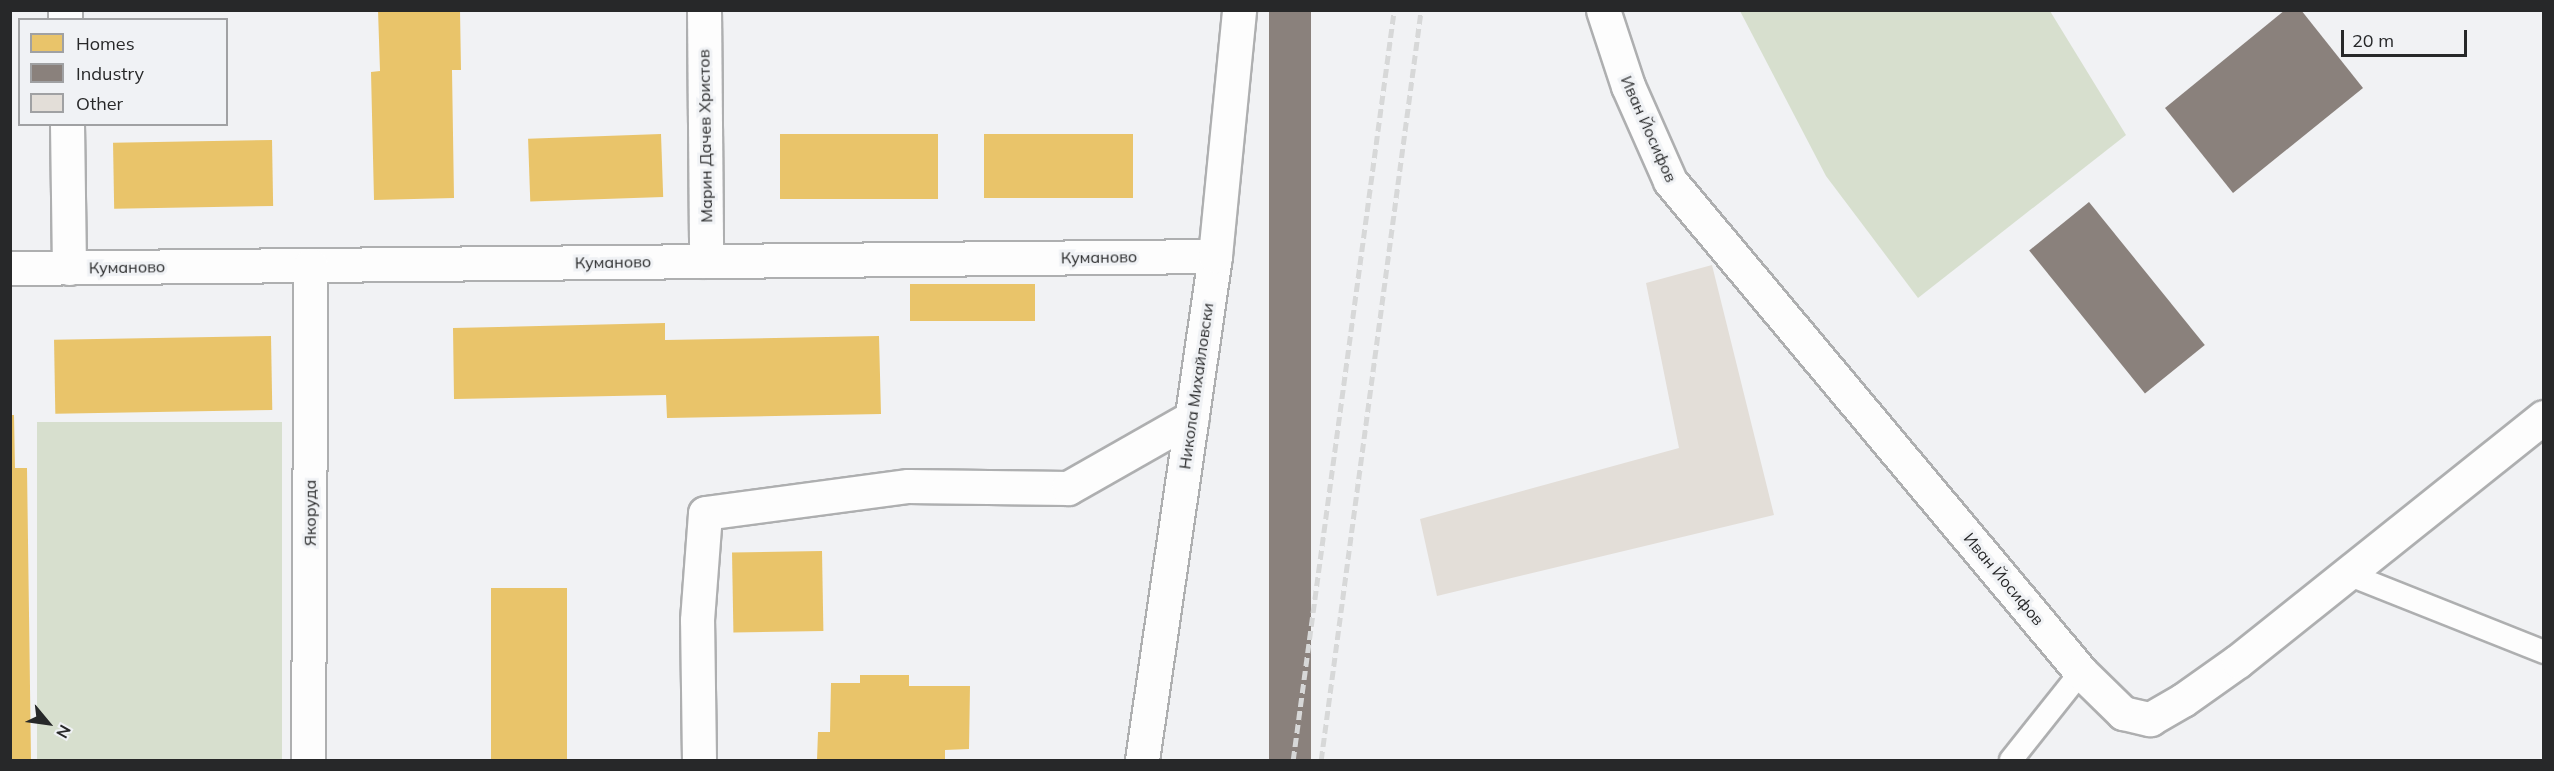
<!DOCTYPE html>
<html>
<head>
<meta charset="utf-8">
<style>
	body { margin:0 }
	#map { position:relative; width:2554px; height:771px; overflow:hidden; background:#f1f2f4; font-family:Mulish,sans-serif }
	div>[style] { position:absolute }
	.green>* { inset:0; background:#d7dfce; transform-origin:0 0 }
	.homes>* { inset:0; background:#e9c46a; transform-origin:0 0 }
	.industry>* { inset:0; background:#8a817c; transform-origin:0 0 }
	.building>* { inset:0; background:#e3ded8 }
	.roads { filter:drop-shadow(2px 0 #aeafb0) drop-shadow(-2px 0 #aeafb0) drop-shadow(0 2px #aeafb0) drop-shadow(0 -2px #aeafb0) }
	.service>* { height:22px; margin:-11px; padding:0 11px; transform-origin:11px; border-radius:11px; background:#fdfdfd }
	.minor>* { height:33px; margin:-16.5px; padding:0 16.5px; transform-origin:16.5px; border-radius:16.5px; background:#fdfdfd }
	.rail>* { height:4.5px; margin-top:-2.25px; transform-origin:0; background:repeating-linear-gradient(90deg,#d7d8d8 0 9px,transparent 0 13.5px) }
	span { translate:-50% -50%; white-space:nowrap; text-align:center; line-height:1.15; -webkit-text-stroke:6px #f0f2f5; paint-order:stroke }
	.street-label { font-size:16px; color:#272829 }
	.frame { position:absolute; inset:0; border:12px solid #272829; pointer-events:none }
	.legend { position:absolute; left:18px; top:18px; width:210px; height:108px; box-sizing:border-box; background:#f0f2f5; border:2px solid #a0a1a3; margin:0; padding:8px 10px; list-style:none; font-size:18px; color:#272829 }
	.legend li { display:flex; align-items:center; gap:12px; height:30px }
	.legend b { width:30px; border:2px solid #a0a1a3 }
	.north { position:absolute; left:18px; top:693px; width:60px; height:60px; -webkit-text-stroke:4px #f0f2f5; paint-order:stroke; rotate:119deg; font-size:16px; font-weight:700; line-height:24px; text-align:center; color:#272829 }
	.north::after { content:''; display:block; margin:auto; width:21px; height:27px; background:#272829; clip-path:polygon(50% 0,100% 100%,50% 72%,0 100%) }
	.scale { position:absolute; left:2341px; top:30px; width:126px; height:27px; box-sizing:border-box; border:3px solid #272829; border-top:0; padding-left:8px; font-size:18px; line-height:21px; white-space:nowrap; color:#272829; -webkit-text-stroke:4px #f0f2f5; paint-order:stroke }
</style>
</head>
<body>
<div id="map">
	<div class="green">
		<i style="clip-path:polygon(1740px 11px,2050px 11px,2126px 135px,1918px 298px,1826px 176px)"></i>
		<i style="left:282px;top:422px;width:338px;height:245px;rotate:90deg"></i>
	</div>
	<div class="homes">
		<i style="clip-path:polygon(378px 10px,460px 10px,461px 70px,452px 70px,454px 198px,374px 200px,371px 72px,380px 71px)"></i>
		<i style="left:661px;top:134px;width:63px;height:133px;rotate:88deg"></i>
		<i style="left:780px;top:134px;width:158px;height:65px"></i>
		<i style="left:1133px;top:134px;width:64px;height:149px;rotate:90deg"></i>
		<i style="left:272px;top:140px;width:66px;height:159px;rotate:89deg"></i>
		<i style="left:910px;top:284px;width:125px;height:37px"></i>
		<i style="clip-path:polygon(665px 323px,665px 340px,879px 336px,881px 414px,667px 418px,666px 395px,454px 399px,453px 328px)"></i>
		<i style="left:271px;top:336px;width:74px;height:217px;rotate:89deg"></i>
		<i style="clip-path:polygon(10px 415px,14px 415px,15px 468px,27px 468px,31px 760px,10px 760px)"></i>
		<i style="left:822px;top:551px;width:80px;height:90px;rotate:89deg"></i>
		<i style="left:491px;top:588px;width:76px;height:172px"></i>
		<i style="clip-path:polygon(860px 675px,909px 675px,909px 686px,970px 686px,969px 749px,945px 750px,945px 760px,817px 760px,818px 732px,830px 732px,831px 683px,860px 683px)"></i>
	</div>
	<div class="industry">
		<i style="left:1269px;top:10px;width:42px;height:757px"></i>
		<i style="clip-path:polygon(2285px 10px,2301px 10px,2363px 88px,2233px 193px,2165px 108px)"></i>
		<i style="left:2089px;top:202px;width:184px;height:77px;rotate:51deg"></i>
	</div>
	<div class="building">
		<i style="clip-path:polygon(1712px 265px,1774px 515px,1437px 596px,1420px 519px,1679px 448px,1646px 283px)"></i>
	</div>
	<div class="roads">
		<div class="service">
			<i style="left:2348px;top:574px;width:211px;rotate:21.7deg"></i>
			<i style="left:2011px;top:760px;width:112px;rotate:-51.5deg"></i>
		</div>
		<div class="minor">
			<i style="left:65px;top:10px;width:10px;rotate:90deg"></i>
			<i style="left:704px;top:10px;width:251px;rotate:89.5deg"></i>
			<i style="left:1603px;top:10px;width:80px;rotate:71.8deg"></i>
			<i style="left:1628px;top:86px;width:104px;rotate:66.1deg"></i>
			<i style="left:1670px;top:181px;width:640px;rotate:50.07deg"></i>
			<i style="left:2081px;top:672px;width:59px;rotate:44.3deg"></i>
			<i style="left:2123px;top:713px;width:28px;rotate:13deg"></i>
			<i style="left:2150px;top:719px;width:38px;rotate:-30deg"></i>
			<i style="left:2183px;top:700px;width:67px;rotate:-35.3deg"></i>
			<i style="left:2238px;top:661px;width:391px;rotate:-38.6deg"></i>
			<i style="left:67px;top:124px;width:144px;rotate:89.2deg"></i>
			<i style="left:10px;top:268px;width:1205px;rotate:-0.57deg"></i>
			<i style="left:308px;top:760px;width:495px;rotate:-89.7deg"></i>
			<i style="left:699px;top:760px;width:140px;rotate:-90.8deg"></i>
			<i style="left:697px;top:620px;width:107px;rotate:-85.7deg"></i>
			<i style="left:705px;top:513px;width:205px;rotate:-7.6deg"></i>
			<i style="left:908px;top:486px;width:160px;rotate:0.7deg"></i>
			<i style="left:1068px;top:488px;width:142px;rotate:-29.6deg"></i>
			<i style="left:1142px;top:760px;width:509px;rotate:-81.76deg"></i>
			<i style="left:1215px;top:256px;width:247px;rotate:-84.4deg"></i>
		</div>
	</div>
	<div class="rail">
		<i style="left:1293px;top:760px;width:757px;rotate:-82.33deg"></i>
		<i style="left:1321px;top:760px;width:757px;rotate:-82.41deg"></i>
	</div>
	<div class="street-label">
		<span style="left:1649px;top:129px;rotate:66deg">Иван Йосифов</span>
		<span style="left:705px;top:136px;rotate:-91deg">Марин Дачев Христов</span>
		<span style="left:1099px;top:257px;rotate:-1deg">Куманово</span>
		<span style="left:613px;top:262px;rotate:-1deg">Куманово</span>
		<span style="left:127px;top:267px;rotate:-1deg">Куманово</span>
		<span style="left:1196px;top:386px;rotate:-82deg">Никола Михайловски</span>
		<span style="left:310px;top:513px;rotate:-90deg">Якоруда</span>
		<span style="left:2004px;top:579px;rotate:50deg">Иван Йосифов</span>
	</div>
	<div class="frame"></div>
	<ul class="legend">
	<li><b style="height:16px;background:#e9c46a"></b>Homes</li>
	<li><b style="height:16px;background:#8a817c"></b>Industry</li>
	<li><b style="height:16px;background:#e3ded8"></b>Other</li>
	</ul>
	<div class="north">N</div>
	<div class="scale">20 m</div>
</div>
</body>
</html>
